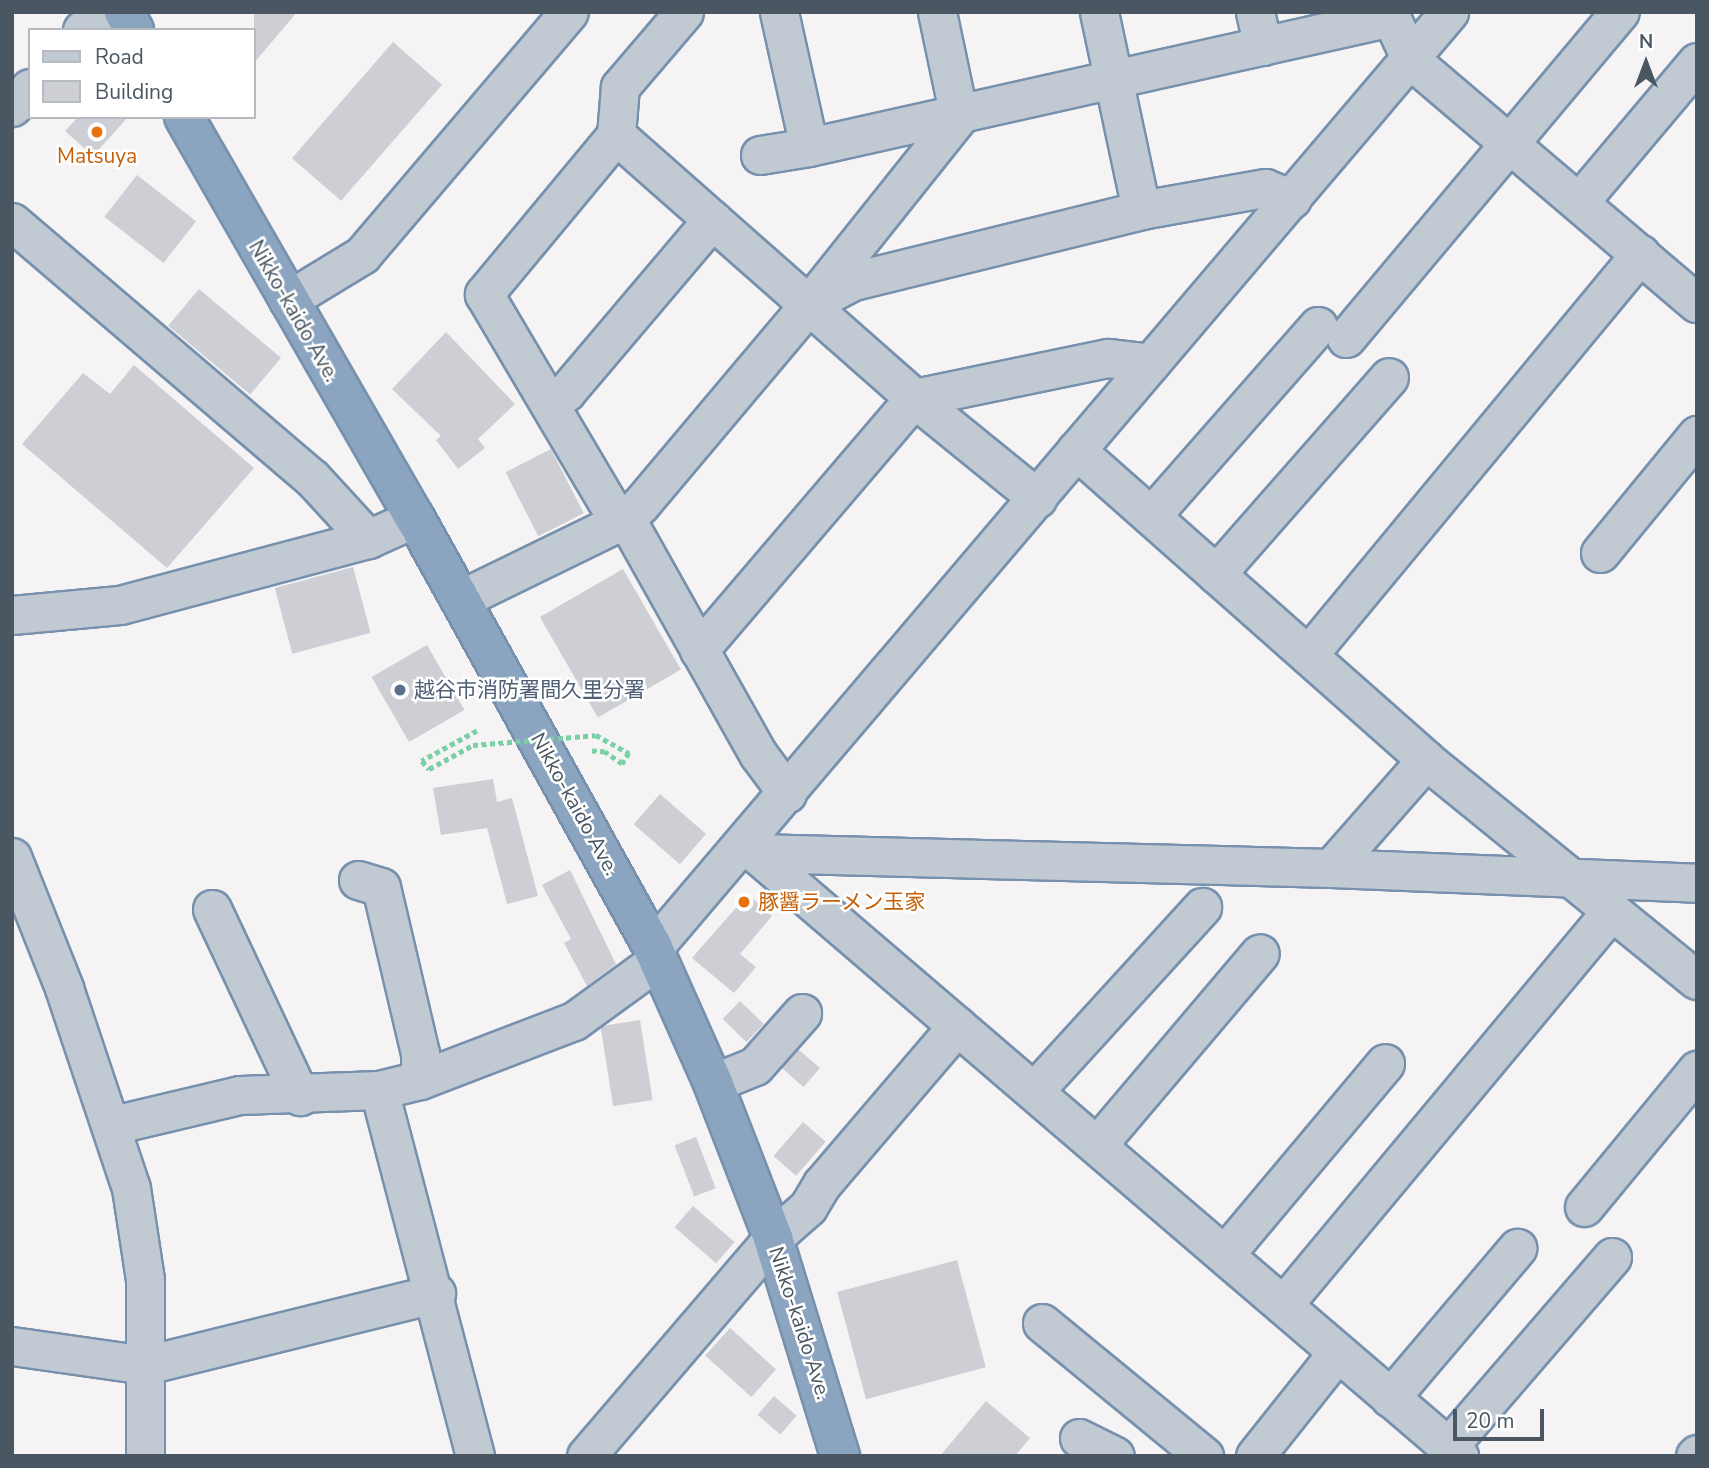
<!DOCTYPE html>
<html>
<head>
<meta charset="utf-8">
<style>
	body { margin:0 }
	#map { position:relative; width:1709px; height:1468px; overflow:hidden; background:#f5f3f3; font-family:"Nunito Sans","Noto Sans JP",sans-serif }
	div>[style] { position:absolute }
	.building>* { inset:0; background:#cdcfd5; transform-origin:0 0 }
	.roads { filter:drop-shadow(2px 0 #7690ad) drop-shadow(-2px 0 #7690ad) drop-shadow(0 2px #7690ad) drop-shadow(0 -2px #7690ad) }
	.minor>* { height:37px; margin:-18.5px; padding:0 18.5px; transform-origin:18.5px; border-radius:18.5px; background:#c1cad2 }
	.highway>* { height:38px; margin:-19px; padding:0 19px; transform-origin:19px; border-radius:19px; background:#8ba5c1 }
	.path-bridge>* { height:4.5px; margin-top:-2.25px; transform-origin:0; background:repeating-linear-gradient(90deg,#7ad0a6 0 5px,transparent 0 8.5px) }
	.dots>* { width:19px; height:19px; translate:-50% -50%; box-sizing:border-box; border:4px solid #fff; border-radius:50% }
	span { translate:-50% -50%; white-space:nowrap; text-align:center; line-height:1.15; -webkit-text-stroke:5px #fff; paint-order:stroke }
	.food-label { font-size:21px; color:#c56008 }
	.left { translate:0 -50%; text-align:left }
	.street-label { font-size:21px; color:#4a5661 }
	.service-label { font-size:21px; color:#4e5e75 }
	.frame { position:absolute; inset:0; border:14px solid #4a5661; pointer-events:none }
	.legend { position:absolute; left:28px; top:28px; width:228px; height:91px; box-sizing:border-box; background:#fff; border:2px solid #b7bbc0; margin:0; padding:9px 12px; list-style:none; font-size:21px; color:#4a5661 }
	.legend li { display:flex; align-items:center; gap:14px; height:35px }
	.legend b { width:35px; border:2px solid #b7bbc0 }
	.north { position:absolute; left:1611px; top:28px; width:70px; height:70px; -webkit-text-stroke:5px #fff; paint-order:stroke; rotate:0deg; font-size:19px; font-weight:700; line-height:28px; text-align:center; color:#4a5661 }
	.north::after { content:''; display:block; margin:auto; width:24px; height:32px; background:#4a5661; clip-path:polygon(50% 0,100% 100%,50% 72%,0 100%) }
	.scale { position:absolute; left:1453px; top:1409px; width:91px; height:32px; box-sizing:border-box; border:4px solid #4a5661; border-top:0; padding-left:9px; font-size:21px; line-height:24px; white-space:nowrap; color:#4a5661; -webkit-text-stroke:5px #fff; paint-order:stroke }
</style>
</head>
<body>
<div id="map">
	<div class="building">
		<i style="clip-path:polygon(254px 12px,297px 12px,254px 63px)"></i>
		<i style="left:393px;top:42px;width:65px;height:154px;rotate:41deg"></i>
		<i style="clip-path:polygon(78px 117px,128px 117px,93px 156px,65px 131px)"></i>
		<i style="left:137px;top:175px;width:75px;height:53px;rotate:38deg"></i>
		<i style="left:199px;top:289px;width:107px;height:48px;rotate:40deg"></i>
		<i style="clip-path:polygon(446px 332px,515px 404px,478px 439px,485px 448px,458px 469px,436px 440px,441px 436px,392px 389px)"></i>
		<i style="clip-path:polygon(134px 365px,254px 468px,167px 568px,22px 444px,83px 373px,110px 394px)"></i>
		<i style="left:551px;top:449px;width:72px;height:51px;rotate:63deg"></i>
		<i style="left:353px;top:567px;width:68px;height:81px;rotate:75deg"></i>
		<i style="left:623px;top:569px;width:116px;height:96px;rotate:60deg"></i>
		<i style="left:427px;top:645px;width:75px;height:64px;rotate:60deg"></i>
		<i style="clip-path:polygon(493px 779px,497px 802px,512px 798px,538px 896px,507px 904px,487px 828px,441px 835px,433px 788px)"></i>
		<i style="left:660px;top:794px;width:61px;height:40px;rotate:41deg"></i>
		<i style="clip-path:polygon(570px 870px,616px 964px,587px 986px,564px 943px,571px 939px,542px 885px)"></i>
		<i style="clip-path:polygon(748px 894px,772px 916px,740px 954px,756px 967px,734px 993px,692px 958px)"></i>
		<i style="left:740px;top:1001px;width:33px;height:25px;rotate:44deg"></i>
		<i style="left:640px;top:1020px;width:81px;height:40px;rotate:81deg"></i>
		<i style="left:798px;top:1049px;width:29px;height:25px;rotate:41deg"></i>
		<i style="left:803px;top:1122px;width:30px;height:45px;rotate:41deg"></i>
		<i style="left:696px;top:1137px;width:55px;height:23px;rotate:69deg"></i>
		<i style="left:693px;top:1206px;width:55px;height:28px;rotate:41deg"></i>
		<i style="left:957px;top:1260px;width:111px;height:124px;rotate:75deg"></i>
		<i style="left:730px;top:1328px;width:62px;height:37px;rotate:42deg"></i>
		<i style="left:774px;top:1396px;width:30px;height:25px;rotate:41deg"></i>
		<i style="clip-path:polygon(986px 1401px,1030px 1438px,1015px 1456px,940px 1456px)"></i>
	</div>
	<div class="roads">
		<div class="minor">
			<i style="left:684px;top:12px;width:99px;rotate:130.5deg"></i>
			<i style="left:620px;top:87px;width:48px;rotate:94.8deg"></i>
			<i style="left:616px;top:135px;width:397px;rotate:41.4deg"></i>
			<i style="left:914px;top:398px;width:159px;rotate:39.1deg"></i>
			<i style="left:779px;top:12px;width:138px;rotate:77.5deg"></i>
			<i style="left:809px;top:147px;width:596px;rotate:-12.59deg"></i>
			<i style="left:1391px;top:17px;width:47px;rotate:65.1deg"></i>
			<i style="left:1411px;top:60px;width:375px;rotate:40.4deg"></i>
			<i style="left:937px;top:12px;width:106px;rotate:78.1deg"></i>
			<i style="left:1099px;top:12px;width:202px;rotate:78deg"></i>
			<i style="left:1255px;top:12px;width:35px;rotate:77deg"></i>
			<i style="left:82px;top:30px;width:28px;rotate:-41deg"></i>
			<i style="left:12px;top:107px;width:26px;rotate:-47deg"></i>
			<i style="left:616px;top:135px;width:207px;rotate:129.7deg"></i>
			<i style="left:484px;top:294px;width:265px;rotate:59.4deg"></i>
			<i style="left:760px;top:155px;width:50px;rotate:-9.3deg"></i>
			<i style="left:1579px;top:202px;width:183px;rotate:-49.9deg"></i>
			<i style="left:12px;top:222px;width:394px;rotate:40.5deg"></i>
			<i style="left:312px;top:478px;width:83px;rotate:47.4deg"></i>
			<i style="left:819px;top:299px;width:38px;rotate:-28deg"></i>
			<i style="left:853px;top:281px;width:297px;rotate:-13.8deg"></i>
			<i style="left:1141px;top:210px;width:126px;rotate:-10.1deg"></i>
			<i style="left:1265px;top:188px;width:29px;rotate:22deg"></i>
			<i style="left:288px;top:300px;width:87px;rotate:-31.3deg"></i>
			<i style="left:362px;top:255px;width:319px;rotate:-49.6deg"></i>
			<i style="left:1346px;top:338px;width:426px;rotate:-50deg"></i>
			<i style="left:549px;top:402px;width:20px;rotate:-30deg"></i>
			<i style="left:566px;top:392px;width:226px;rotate:-49.7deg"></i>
			<i style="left:1076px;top:450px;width:468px;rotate:41.5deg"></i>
			<i style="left:1426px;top:760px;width:349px;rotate:39.1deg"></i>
			<i style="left:1151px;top:516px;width:253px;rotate:-48.7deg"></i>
			<i style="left:625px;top:517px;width:272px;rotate:60.7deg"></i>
			<i style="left:758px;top:754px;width:49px;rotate:53.4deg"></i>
			<i style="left:1600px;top:553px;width:153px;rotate:-50.6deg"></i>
			<i style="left:1216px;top:574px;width:262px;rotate:-48.7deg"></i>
			<i style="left:461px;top:599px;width:176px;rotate:-26deg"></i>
			<i style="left:619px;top:522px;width:27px;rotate:-39deg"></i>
			<i style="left:640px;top:505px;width:263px;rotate:-49.9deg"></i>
			<i style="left:809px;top:304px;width:241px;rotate:-51.4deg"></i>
			<i style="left:12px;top:615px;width:108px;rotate:-5.3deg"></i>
			<i style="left:120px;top:605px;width:257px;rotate:-14.9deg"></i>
			<i style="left:368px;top:539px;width:51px;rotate:-24.1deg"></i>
			<i style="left:699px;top:650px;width:331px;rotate:-49.5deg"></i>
			<i style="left:914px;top:398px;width:198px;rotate:-11.7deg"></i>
			<i style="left:1108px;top:358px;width:43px;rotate:6.6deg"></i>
			<i style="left:1308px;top:655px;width:521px;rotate:-50.38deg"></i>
			<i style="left:747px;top:846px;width:938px;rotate:40.59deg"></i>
			<i style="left:755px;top:853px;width:576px;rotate:1.49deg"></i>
			<i style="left:1331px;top:868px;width:366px;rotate:2.3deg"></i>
			<i style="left:12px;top:857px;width:141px;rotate:68.3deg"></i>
			<i style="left:64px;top:988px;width:211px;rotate:71.5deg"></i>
			<i style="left:131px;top:1188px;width:93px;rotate:81.3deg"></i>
			<i style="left:145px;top:1280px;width:176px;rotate:90deg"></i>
			<i style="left:1331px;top:868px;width:144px;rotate:-48.7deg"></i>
			<i style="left:358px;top:880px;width:24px;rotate:17deg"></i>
			<i style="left:381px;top:887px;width:171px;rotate:76.8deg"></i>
			<i style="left:420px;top:1053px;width:27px;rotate:90deg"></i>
			<i style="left:212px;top:909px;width:207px;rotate:64.8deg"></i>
			<i style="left:653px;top:948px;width:1229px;rotate:-49.62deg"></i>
			<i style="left:713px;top:1083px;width:45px;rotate:-22deg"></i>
			<i style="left:755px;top:1066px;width:71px;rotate:-48.4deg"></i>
			<i style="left:379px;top:1090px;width:378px;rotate:75.3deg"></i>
			<i style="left:1035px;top:1090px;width:248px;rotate:-47.6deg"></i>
			<i style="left:113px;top:1125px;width:130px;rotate:-13.3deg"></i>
			<i style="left:240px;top:1095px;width:139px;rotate:-2.1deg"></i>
			<i style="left:379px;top:1090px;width:42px;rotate:-13.7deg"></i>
			<i style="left:420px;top:1080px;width:165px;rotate:-21deg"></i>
			<i style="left:574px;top:1021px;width:104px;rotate:-36deg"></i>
			<i style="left:1098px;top:1144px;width:250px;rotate:-49.7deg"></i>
			<i style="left:1584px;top:1207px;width:178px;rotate:-50.5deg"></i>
			<i style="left:1225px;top:1254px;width:249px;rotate:-50deg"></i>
			<i style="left:1283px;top:1305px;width:514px;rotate:-50.21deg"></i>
			<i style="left:1042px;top:1323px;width:210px;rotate:39.4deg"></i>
			<i style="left:12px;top:1346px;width:135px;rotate:8.1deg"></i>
			<i style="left:146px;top:1365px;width:299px;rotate:-13.9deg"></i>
			<i style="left:1390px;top:1398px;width:197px;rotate:-49.7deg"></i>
			<i style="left:1079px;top:1438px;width:40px;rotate:26.6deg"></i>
			<i style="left:1448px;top:1447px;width:251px;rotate:-49.2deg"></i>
			<i style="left:586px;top:1456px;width:287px;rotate:-49.4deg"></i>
			<i style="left:773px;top:1238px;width:47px;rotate:-41.5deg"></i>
			<i style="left:808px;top:1207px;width:27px;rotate:-59deg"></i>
			<i style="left:822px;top:1184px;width:208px;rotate:-49.5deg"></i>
			<i style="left:1255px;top:1456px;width:132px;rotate:-51.5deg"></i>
			<i style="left:1695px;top:1456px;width:3px;rotate:-45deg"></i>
		</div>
		<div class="highway">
			<i style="left:124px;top:12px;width:21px;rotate:61deg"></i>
			<i style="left:184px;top:117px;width:463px;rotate:60.1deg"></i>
			<i style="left:415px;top:518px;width:491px;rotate:61deg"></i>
			<i style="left:653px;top:948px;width:148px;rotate:66deg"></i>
			<i style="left:713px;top:1083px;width:166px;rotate:68.8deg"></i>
			<i style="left:773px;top:1238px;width:228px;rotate:72.9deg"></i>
		</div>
	</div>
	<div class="path-bridge">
		<i style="left:477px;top:731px;width:63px;rotate:151.4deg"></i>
		<i style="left:422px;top:761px;width:11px;rotate:49deg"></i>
		<i style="left:429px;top:769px;width:50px;rotate:-28.6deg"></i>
		<i style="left:473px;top:745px;width:123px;rotate:-4.6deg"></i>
		<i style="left:596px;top:735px;width:38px;rotate:29deg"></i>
		<i style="left:629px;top:753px;width:13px;rotate:122deg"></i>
		<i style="left:622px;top:764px;width:21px;rotate:-145deg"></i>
		<i style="left:605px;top:752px;width:13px;rotate:-176deg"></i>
	</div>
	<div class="dots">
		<i style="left:97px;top:132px;background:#e8710a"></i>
		<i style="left:400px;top:690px;background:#5c6f8a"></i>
		<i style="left:744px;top:902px;background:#e8710a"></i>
	</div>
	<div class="food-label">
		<span style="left:97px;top:156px">Matsuya</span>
		<span class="left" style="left:758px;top:902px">豚醤ラーメン玉家</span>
	</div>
	<div class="street-label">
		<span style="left:294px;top:311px;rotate:60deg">Nikko-kaido Ave.</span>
		<span style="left:575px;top:804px;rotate:61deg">Nikko-kaido Ave.</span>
		<span style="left:800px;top:1323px;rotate:72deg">Nikko-kaido Ave.</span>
	</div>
	<div class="service-label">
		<span class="left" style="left:414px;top:690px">越谷市消防署間久里分署</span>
	</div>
	<div class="frame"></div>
	<ul class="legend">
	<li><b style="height:9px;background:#c1cad2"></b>Road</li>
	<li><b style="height:19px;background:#cdcfd5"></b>Building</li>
	</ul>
	<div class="north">N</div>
	<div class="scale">20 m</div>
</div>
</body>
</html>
